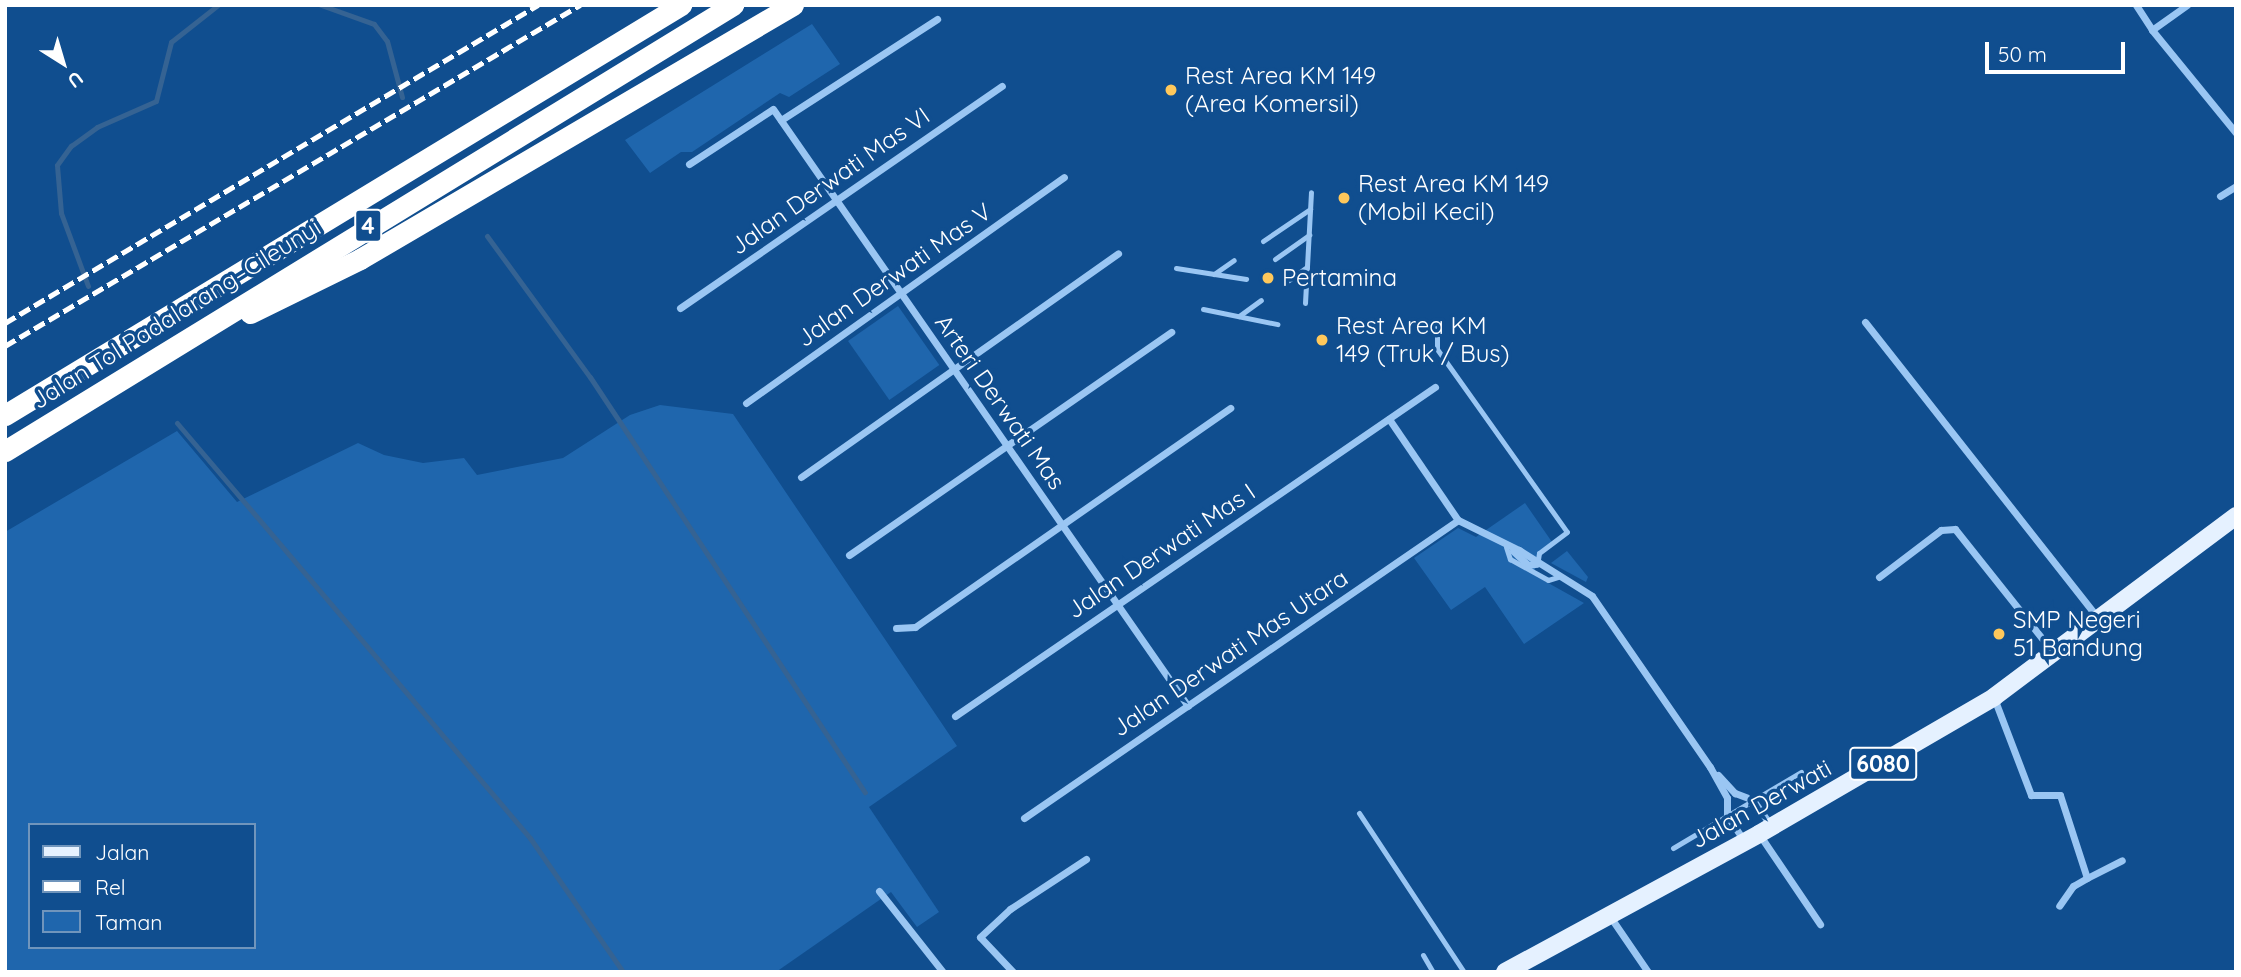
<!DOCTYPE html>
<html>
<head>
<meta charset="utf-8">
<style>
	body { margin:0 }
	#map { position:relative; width:2241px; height:977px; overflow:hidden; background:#104e8f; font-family:Quicksand,sans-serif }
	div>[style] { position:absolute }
	.green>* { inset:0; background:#1f66ad; transform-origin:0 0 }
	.stream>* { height:5px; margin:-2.5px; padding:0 2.5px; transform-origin:2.5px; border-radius:2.5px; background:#356393 }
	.service>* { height:5px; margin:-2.5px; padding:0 2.5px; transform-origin:2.5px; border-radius:2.5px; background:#9ac6f3 }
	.minor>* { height:7px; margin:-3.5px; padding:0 3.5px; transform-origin:3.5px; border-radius:3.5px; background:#9ac6f3 }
	.primary>* { height:18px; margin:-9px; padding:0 9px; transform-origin:9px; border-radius:9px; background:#e5f1ff }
	.motorway>* { height:21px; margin:-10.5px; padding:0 10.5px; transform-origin:10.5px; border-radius:10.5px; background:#fff }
	.rail>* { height:5px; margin-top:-2.5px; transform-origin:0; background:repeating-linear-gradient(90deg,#fff 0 12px,transparent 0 17px) }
	.dots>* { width:19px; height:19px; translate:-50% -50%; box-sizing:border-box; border:4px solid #104e8f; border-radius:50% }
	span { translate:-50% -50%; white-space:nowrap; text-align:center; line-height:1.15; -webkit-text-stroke:7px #104e8f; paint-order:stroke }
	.shield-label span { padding:2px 5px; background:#104e8f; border:2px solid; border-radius:5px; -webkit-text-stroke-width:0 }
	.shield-label { font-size:23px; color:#fff; font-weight:700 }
	.poi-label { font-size:24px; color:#fff }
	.left { translate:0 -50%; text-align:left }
	.street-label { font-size:24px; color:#fff }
	.frame { position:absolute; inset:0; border:7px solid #fff; pointer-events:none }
	.legend { position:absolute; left:28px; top:823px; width:228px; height:126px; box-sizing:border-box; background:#104e8f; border:2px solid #7095bc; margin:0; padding:9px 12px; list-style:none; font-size:21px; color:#fff }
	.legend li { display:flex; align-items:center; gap:14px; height:35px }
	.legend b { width:35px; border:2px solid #7095bc }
	.north { position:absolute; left:28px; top:28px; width:70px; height:70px; -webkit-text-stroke:5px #104e8f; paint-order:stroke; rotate:143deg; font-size:19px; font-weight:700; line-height:28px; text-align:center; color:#fff }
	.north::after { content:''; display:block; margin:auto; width:24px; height:32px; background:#fff; clip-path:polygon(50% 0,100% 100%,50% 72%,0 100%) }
	.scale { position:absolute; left:1985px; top:42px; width:140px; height:32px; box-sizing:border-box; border:4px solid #fff; border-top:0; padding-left:9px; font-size:21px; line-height:24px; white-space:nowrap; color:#fff; -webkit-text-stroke:5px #104e8f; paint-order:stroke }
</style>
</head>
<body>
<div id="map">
	<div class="green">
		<i style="clip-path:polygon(812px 24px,840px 64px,789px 97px,780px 93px,692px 152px,681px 152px,650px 173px,625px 140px)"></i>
		<i style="left:898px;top:306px;width:72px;height:61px;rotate:55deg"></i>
		<i style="clip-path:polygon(evenodd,660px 405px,733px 414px,957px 746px,869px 807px,939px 912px,917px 927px,891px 892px,776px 972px,5px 972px,5px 532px,177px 431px,237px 502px,358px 443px,384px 455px,423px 463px,464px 458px,477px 475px,563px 458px,630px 415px,660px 405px,30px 825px,254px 825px,254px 947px,30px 947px,30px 825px)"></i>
		<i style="clip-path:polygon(1525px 503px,1552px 542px,1538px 552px,1534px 575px,1584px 603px,1524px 644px,1485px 587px,1451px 610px,1414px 558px,1458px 528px,1476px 537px)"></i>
		<i style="clip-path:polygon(1567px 551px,1588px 577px,1586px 582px,1551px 563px)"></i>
	</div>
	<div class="stream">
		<i style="left:321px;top:5px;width:56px;rotate:19.7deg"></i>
		<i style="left:374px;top:24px;width:21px;rotate:53deg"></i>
		<i style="left:387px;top:41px;width:58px;rotate:75deg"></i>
		<i style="left:487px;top:236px;width:175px;rotate:53.9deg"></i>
		<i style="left:590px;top:377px;width:498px;rotate:56.5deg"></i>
		<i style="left:88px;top:286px;width:78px;rotate:-110.3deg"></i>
		<i style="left:61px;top:213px;width:48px;rotate:-94.8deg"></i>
		<i style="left:57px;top:165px;width:24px;rotate:-54deg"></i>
		<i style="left:71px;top:146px;width:32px;rotate:-36deg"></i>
		<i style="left:97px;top:127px;width:64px;rotate:-23.8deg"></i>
		<i style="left:156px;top:101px;width:61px;rotate:-75.7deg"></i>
		<i style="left:171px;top:42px;width:60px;rotate:-38.2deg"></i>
		<i style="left:177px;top:423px;width:545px;rotate:49.62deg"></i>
		<i style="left:530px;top:838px;width:163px;rotate:55.2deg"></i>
	</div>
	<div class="service">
		<i style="left:1263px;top:241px;width:57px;rotate:-34.2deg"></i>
		<i style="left:1275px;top:259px;width:42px;rotate:-35.2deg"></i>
		<i style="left:1176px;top:268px;width:71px;rotate:8.9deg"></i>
		<i style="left:1214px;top:274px;width:24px;rotate:-35deg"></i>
		<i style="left:1289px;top:280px;width:22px;rotate:-36deg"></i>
		<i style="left:1305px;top:303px;width:111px;rotate:-86.9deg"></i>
		<i style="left:1203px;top:309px;width:76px;rotate:11.5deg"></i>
		<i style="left:1239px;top:316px;width:27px;rotate:-36deg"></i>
		<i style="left:1437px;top:320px;width:29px;rotate:90deg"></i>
		<i style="left:1437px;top:349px;width:224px;rotate:54.6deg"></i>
		<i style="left:1567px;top:532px;width:35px;rotate:143deg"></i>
		<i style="left:1539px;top:553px;width:12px;rotate:99deg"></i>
		<i style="left:1506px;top:547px;width:13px;rotate:72deg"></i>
		<i style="left:1510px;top:559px;width:43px;rotate:28.9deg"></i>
		<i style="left:1548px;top:580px;width:10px;rotate:-17deg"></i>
		<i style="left:1359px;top:813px;width:191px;rotate:56.6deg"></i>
		<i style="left:1673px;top:848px;width:149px;rotate:-30.7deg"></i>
		<i style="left:1423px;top:955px;width:20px;rotate:60deg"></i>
	</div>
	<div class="minor">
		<i style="left:2136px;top:5px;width:30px;rotate:57deg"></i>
		<i style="left:2187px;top:5px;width:43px;rotate:144.5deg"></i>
		<i style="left:2152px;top:30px;width:133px;rotate:50.8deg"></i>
		<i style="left:781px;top:120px;width:186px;rotate:-32.9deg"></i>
		<i style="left:689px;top:164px;width:100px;rotate:-33.2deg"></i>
		<i style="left:773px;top:109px;width:727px;rotate:55.2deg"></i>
		<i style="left:2220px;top:196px;width:19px;rotate:-32deg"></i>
		<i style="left:680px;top:308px;width:391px;rotate:-34.6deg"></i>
		<i style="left:1865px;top:322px;width:377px;rotate:51.8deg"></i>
		<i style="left:746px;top:403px;width:390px;rotate:-35.4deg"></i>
		<i style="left:1389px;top:419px;width:122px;rotate:55.7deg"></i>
		<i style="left:1458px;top:520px;width:68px;rotate:26.2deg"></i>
		<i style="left:1519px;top:550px;width:86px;rotate:32.2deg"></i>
		<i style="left:1592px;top:596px;width:208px;rotate:55.4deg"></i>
		<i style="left:1710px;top:767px;width:35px;rotate:61deg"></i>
		<i style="left:1727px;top:798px;width:18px;rotate:90deg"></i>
		<i style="left:1727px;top:816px;width:29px;rotate:55deg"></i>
		<i style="left:801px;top:477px;width:388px;rotate:-35.2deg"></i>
		<i style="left:1513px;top:551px;width:21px;rotate:43deg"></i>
		<i style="left:1528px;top:565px;width:7px;rotate:-8deg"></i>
		<i style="left:849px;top:555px;width:392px;rotate:-34.7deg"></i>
		<i style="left:1879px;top:577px;width:78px;rotate:-37.2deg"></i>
		<i style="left:1941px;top:530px;width:14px;rotate:-4deg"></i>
		<i style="left:1955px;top:529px;width:156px;rotate:51.5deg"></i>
		<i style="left:896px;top:628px;width:19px;rotate:-3deg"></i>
		<i style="left:915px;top:627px;width:384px;rotate:-34.8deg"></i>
		<i style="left:1994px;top:698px;width:104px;rotate:69.1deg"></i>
		<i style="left:2031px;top:795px;width:29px"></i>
		<i style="left:2060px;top:795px;width:87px;rotate:72deg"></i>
		<i style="left:2087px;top:878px;width:16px;rotate:150deg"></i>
		<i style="left:2073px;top:886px;width:24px;rotate:125deg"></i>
		<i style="left:955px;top:716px;width:582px;rotate:-34.43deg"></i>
		<i style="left:1718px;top:775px;width:25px;rotate:47deg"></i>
		<i style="left:1735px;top:793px;width:19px;rotate:21deg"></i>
		<i style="left:1753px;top:800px;width:32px;rotate:55deg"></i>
		<i style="left:1024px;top:818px;width:526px;rotate:-34.47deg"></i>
		<i style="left:1759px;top:834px;width:109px;rotate:55.9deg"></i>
		<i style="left:2087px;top:878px;width:39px;rotate:-27deg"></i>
		<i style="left:879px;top:891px;width:103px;rotate:51.7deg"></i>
		<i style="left:1609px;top:915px;width:69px;rotate:55.6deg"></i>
		<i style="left:1013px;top:972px;width:48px;rotate:-133.3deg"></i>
		<i style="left:980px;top:937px;width:41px;rotate:-43deg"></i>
		<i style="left:1010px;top:909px;width:91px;rotate:-33.3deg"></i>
	</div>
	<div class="primary">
		<i style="left:1505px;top:972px;width:289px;rotate:-28.5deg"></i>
		<i style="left:1759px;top:834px;width:272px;rotate:-30.2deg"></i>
		<i style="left:1994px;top:697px;width:302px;rotate:-36.8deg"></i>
	</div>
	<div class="motorway">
		<i style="left:250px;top:313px;width:123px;rotate:-26.1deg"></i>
		<i style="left:360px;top:259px;width:502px;rotate:-30.4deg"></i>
		<i style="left:5px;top:415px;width:791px;rotate:-31.24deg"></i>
		<i style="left:5px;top:451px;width:854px;rotate:-31.49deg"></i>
	</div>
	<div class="rail">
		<i style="left:5px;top:323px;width:621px;rotate:-30.82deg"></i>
		<i style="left:5px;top:346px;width:669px;rotate:-30.67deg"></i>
	</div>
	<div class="dots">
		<i style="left:1171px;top:90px;background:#ffc85b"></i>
		<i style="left:1344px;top:198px;background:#ffc85b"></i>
		<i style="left:1268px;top:278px;background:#ffc85b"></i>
		<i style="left:1322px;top:340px;background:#ffc85b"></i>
		<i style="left:1999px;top:634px;background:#ffc85b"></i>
	</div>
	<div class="shield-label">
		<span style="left:368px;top:226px">4</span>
		<span style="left:1883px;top:764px">6080</span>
	</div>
	<div class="poi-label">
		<span class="left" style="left:1185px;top:90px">Rest Area KM 149<br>(Area Komersil)</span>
		<span class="left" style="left:1358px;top:198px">Rest Area KM 149<br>(Mobil Kecil)</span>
		<span class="left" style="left:1282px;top:278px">Pertamina</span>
		<span class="left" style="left:1336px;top:340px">Rest Area KM<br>149 (Truk / Bus)</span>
		<span class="left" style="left:2013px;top:634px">SMP Negeri<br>51 Bandung</span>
	</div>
	<div class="street-label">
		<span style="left:830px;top:181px;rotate:-35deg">Jalan Derwati Mas VI</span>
		<span style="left:894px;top:275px;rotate:-35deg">Jalan Derwati Mas V</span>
		<span style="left:176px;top:314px;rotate:-32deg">Jalan Tol Padalarang–Cileunyi</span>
		<span style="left:1000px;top:402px;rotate:55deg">Arteri Derwati Mas</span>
		<span style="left:1161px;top:551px;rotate:-34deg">Jalan Derwati Mas I</span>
		<span style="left:1230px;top:653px;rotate:-34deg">Jalan Derwati Mas Utara</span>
		<span style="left:1761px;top:804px;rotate:-29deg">Jalan Derwati</span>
	</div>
	<div class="frame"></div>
	<ul class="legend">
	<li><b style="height:9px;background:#e5f1ff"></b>Jalan</li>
	<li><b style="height:9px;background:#fff"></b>Rel</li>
	<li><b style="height:19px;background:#1f66ad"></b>Taman</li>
	</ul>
	<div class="north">U</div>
	<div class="scale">50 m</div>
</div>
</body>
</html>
